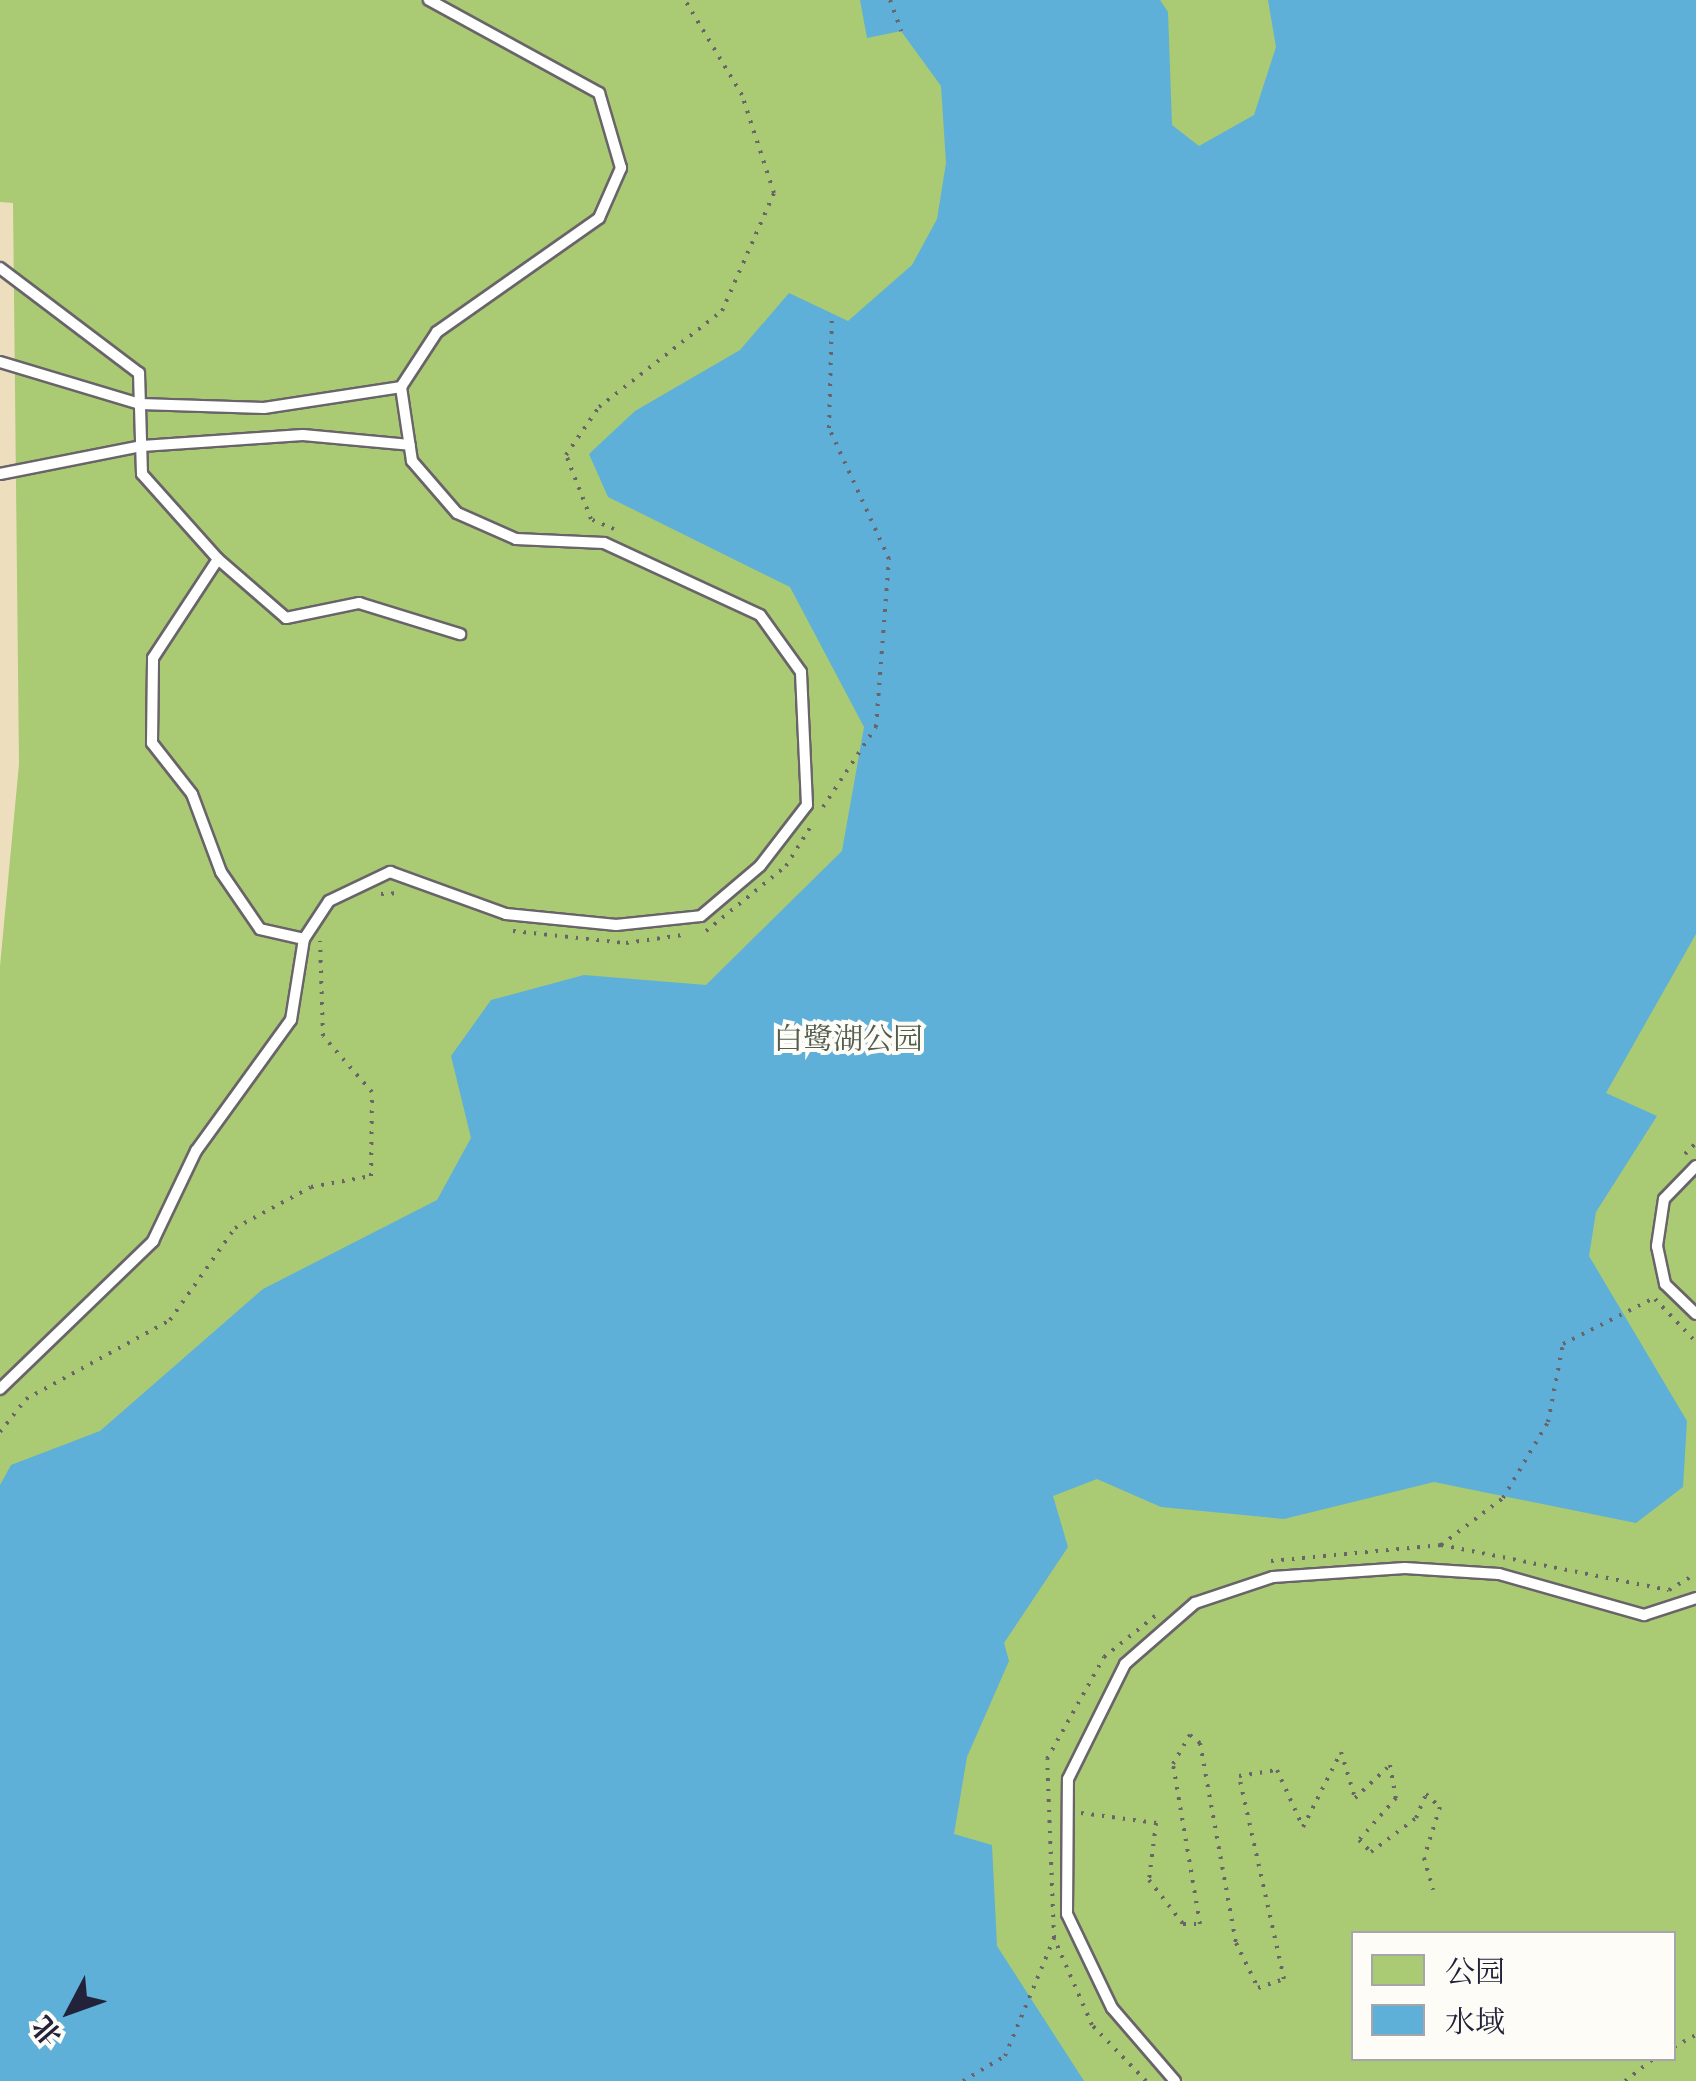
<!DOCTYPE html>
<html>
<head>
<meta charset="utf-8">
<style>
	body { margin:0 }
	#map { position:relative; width:1696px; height:2081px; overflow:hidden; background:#eddfbe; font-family:Cardo,"Noto Serif SC",serif }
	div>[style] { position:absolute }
	.green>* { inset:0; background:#aaca73 }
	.water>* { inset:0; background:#5eb0d9 }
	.path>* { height:4px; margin-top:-2px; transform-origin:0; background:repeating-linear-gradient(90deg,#696469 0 2.5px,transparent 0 10.5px) }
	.roads { filter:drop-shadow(2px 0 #696469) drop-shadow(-2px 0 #696469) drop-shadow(0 2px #696469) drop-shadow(0 -2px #696469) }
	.service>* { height:10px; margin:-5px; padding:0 5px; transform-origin:5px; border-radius:5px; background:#fff }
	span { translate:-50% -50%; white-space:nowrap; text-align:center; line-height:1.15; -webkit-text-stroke:8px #fdfcf7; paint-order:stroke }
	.park-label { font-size:30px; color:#525d4f }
	.legend { position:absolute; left:1351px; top:1931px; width:325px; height:130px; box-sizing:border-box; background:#fdfcf7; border:2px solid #a5a5ac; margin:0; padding:12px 18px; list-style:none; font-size:30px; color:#22223b }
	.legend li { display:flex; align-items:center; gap:20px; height:50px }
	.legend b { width:50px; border:2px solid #a5a5ac }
	.north { position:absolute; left:20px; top:1961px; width:100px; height:100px; -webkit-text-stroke:8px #fdfcf7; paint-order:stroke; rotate:229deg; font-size:28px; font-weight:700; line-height:40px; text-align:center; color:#22223b }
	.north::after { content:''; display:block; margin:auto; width:35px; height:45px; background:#22223b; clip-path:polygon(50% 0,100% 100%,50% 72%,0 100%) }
</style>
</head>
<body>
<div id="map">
	<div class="green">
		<i style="clip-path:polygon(evenodd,0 0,1696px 0,1696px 2081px,0 2081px,0 966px,19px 764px,13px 203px,0 202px,0 0,1354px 1934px,1674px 1934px,1674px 2058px,1354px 2058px,1354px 1934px)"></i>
	</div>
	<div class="water">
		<i style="clip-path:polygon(860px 0,1160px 0,1168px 12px,1172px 125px,1199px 146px,1254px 115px,1276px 47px,1268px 0,1696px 0,1696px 934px,1606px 1093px,1657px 1116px,1596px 1212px,1589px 1256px,1687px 1421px,1683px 1487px,1636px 1523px,1434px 1482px,1284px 1519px,1161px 1507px,1097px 1479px,1053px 1496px,1068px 1547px,1004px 1643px,1009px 1661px,967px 1757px,954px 1834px,992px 1845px,997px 1946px,1084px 2081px,0 2081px,0 1485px,11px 1465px,100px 1431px,263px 1289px,437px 1200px,471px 1138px,451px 1056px,491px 1000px,584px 975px,706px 985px,842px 851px,864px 727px,790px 587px,608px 497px,589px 454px,635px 411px,740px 350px,789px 293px,848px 321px,912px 265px,937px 219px,946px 163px,941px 86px,901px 31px,867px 38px)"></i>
	</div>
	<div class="path">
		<i style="left:890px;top:0;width:33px;rotate:70deg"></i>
		<i style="left:614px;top:529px;width:25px;rotate:-157deg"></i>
		<i style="left:591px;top:519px;width:69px;rotate:-111.3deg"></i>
		<i style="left:566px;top:455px;width:58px;rotate:-55.5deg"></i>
		<i style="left:599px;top:407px;width:156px;rotate:-38deg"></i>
		<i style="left:722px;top:311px;width:129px;rotate:-66.2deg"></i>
		<i style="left:774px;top:193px;width:103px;rotate:-108.1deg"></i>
		<i style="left:742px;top:95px;width:111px;rotate:-121deg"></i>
		<i style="left:823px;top:807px;width:96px;rotate:-56.5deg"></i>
		<i style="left:876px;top:727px;width:169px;rotate:-85.6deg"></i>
		<i style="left:889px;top:559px;width:144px;rotate:-114.6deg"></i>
		<i style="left:829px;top:428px;width:114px;rotate:-88.5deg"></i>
		<i style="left:381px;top:894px;width:20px;rotate:-3deg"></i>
		<i style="left:513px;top:931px;width:114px;rotate:6.1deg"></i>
		<i style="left:626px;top:943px;width:57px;rotate:-8.1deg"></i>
		<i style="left:706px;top:931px;width:103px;rotate:-39.1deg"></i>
		<i style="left:786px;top:866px;width:51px;rotate:-57.9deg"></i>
		<i style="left:1685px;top:1154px;width:16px;rotate:-45deg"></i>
		<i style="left:1655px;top:1299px;width:59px;rotate:46.4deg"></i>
		<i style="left:0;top:1432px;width:42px;rotate:-51.8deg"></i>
		<i style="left:26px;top:1399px;width:164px;rotate:-28.7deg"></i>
		<i style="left:170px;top:1320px;width:113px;rotate:-54.8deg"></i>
		<i style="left:235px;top:1228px;width:86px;rotate:-28.3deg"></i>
		<i style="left:311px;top:1187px;width:61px;rotate:-10.4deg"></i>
		<i style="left:371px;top:1176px;width:84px;rotate:-89.3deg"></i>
		<i style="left:372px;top:1092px;width:74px;rotate:-131.2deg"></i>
		<i style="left:323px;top:1036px;width:95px;rotate:-91.8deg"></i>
		<i style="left:1441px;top:1545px;width:78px;rotate:-37.2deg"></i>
		<i style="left:1503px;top:1498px;width:88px;rotate:-59.4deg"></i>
		<i style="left:1548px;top:1422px;width:79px;rotate:-79.1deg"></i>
		<i style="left:1563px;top:1344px;width:102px;rotate:-26.8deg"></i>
		<i style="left:1271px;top:1561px;width:171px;rotate:-5.4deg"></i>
		<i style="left:1441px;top:1545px;width:232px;rotate:11.2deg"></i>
		<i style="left:1669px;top:1590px;width:31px;rotate:-31deg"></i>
		<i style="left:1081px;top:1813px;width:76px;rotate:7.6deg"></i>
		<i style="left:1156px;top:1823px;width:57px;rotate:97deg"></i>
		<i style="left:1149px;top:1880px;width:56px;rotate:52.3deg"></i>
		<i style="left:1183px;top:1924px;width:17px"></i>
		<i style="left:1200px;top:1924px;width:162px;rotate:-99.6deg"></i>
		<i style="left:1173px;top:1764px;width:34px;rotate:-60deg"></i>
		<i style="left:1190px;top:1735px;width:13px;rotate:39deg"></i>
		<i style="left:1200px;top:1743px;width:203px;rotate:79.8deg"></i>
		<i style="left:1236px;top:1943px;width:50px;rotate:63.9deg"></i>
		<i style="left:1258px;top:1988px;width:28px;rotate:-19deg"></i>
		<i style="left:1284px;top:1979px;width:208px;rotate:-102.5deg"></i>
		<i style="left:1239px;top:1776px;width:38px;rotate:-9deg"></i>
		<i style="left:1277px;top:1770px;width:63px;rotate:65.5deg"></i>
		<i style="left:1303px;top:1827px;width:84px;rotate:-63.1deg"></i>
		<i style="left:1341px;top:1752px;width:48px;rotate:73.1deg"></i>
		<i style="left:1355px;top:1798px;width:48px;rotate:-43.3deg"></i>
		<i style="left:1390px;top:1765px;width:34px;rotate:80deg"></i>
		<i style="left:1396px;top:1798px;width:56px;rotate:131.4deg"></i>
		<i style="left:1359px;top:1840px;width:17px;rotate:45deg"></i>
		<i style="left:1371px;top:1852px;width:56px;rotate:-37.1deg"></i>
		<i style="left:1416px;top:1818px;width:26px;rotate:-67deg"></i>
		<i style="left:1426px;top:1794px;width:19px;rotate:43deg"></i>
		<i style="left:1440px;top:1807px;width:53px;rotate:107.4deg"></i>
		<i style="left:1424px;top:1858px;width:33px;rotate:74deg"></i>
		<i style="left:1674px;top:2047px;width:25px;rotate:-29deg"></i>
		<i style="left:963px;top:2081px;width:49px;rotate:-30.8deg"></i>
		<i style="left:1005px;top:2056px;width:128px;rotate:-67.4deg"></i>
		<i style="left:1146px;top:2081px;width:78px;rotate:-134deg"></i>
		<i style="left:1092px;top:2025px;width:95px;rotate:-113.6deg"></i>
		<i style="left:1054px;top:1938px;width:179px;rotate:-92.2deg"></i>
		<i style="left:1047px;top:1759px;width:117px;rotate:-60.8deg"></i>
		<i style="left:1104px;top:1657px;width:72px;rotate:-38.8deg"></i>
		<i style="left:1625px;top:2081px;width:37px;rotate:-38deg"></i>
	</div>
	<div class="roads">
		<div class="service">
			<i style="left:0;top:268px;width:174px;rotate:37.1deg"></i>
			<i style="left:139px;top:373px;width:101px;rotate:88.3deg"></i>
			<i style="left:142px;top:474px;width:114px;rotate:48.2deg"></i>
			<i style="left:0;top:362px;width:146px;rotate:16.7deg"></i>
			<i style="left:140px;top:404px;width:124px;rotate:1.8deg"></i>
			<i style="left:264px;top:408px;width:139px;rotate:-8.7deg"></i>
			<i style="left:0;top:474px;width:145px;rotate:-11.2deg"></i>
			<i style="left:142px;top:446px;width:161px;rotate:-3.9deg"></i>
			<i style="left:303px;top:435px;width:107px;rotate:5.3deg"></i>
			<i style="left:304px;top:939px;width:45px;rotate:-167.2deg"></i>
			<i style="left:260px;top:929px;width:69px;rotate:-124.4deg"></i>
			<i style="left:221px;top:872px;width:83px;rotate:-110.4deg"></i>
			<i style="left:192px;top:794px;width:65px;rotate:-128.1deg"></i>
			<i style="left:152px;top:743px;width:85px;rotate:-89.3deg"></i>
			<i style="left:153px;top:658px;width:118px;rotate:-56.7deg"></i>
			<i style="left:218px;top:559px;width:90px;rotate:40.9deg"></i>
			<i style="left:286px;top:618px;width:75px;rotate:-11.6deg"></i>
			<i style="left:359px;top:603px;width:106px;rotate:17.1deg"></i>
			<i style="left:1696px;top:1166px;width:46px;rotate:134.1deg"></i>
			<i style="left:1664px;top:1199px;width:48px;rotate:98.5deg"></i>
			<i style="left:1657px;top:1246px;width:39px;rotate:78deg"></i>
			<i style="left:1665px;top:1284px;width:43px;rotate:44.1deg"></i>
			<i style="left:0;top:1389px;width:213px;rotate:-44deg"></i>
			<i style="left:153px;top:1241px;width:100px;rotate:-64.5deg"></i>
			<i style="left:196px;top:1151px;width:162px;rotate:-54.1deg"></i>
			<i style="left:291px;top:1020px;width:82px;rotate:-80.9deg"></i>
			<i style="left:304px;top:939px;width:45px;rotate:-56.7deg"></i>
			<i style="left:329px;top:901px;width:68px;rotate:-25.4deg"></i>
			<i style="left:390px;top:872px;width:123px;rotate:19.9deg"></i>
			<i style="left:506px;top:914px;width:111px;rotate:5.7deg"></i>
			<i style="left:616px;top:925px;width:85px;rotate:-6deg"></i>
			<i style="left:701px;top:916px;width:77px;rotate:-40.3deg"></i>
			<i style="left:760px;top:866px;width:77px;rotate:-52.4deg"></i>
			<i style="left:807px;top:805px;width:133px;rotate:-92.6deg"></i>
			<i style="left:801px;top:672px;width:70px;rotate:-125.7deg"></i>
			<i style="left:760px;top:615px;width:172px;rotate:-155.2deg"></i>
			<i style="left:604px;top:543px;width:88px;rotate:-177.4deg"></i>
			<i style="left:516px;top:539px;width:64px;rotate:-156.2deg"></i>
			<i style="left:457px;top:513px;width:69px;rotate:-130.9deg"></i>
			<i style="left:412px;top:461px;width:75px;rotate:-98.5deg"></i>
			<i style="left:401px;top:387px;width:66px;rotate:-56.8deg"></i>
			<i style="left:437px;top:332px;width:198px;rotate:-35.1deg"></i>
			<i style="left:599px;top:218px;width:55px;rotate:-66.3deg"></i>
			<i style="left:621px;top:168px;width:78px;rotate:-106.3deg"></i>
			<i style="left:599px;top:93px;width:194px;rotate:-151.3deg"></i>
			<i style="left:1175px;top:2081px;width:96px;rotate:-130.8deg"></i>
			<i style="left:1112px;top:2008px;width:104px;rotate:-115.6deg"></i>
			<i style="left:1067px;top:1914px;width:135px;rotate:-89.6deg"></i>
			<i style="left:1068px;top:1779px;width:128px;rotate:-63.6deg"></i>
			<i style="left:1125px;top:1664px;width:93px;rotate:-41.1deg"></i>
			<i style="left:1195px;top:1603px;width:82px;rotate:-18.4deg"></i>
			<i style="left:1273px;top:1577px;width:132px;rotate:-3.9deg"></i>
			<i style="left:1405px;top:1568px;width:94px;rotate:3.7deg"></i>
			<i style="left:1499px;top:1574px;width:151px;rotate:15.8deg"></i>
			<i style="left:1644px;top:1615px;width:55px;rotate:-18.1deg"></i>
		</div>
	</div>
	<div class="park-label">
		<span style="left:848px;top:1040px">白鹭湖公园</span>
	</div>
	<ul class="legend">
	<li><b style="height:28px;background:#aaca73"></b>公园</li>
	<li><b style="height:28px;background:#5eb0d9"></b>水域</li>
	</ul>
	<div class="north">北</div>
</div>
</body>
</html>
